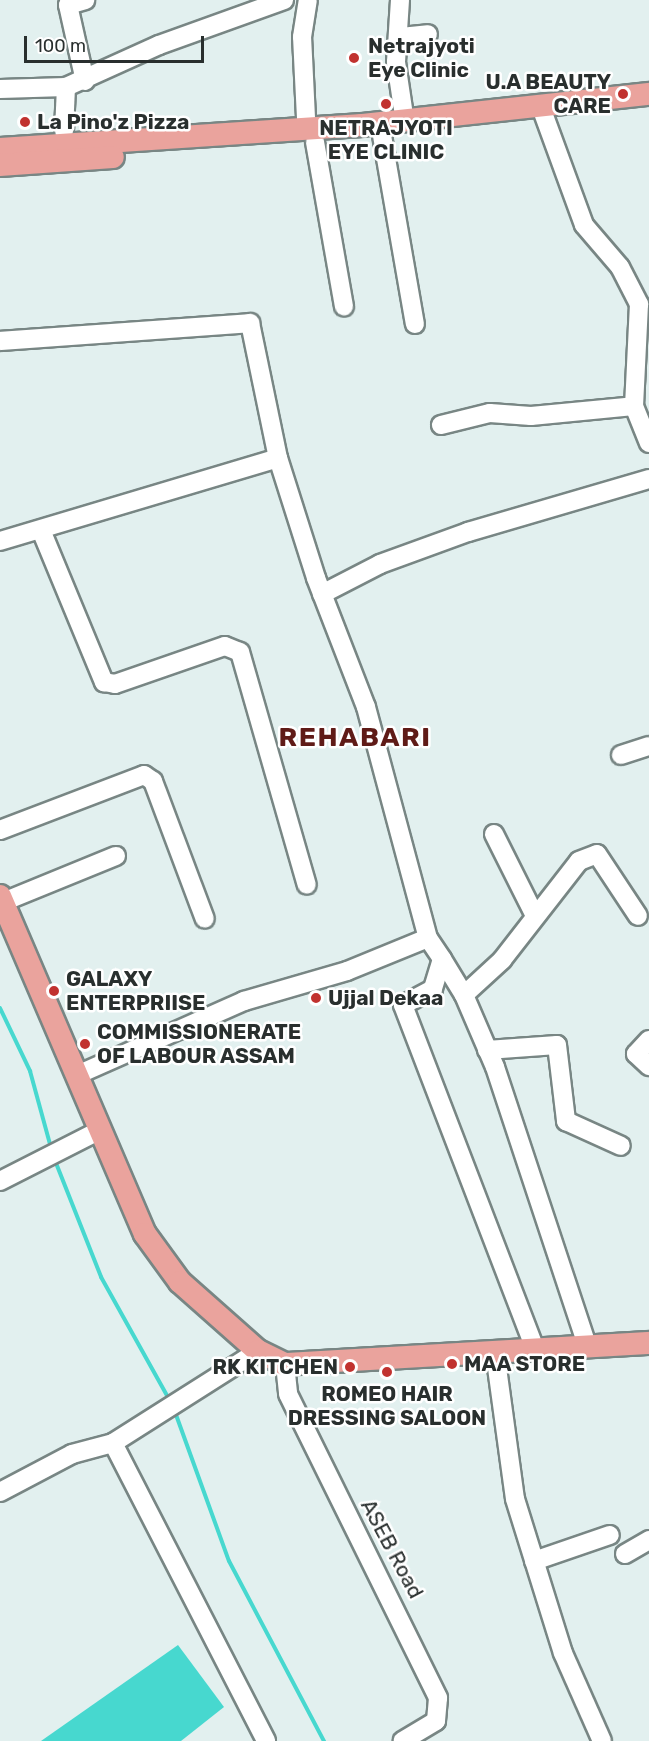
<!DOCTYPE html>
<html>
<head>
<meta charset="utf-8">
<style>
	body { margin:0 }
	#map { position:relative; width:649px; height:1741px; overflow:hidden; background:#e2f0ef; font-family:Rubik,sans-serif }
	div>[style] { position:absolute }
	.water>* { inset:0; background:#47d8cf }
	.stream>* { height:4px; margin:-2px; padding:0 2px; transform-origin:2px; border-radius:2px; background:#47d8cf }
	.roads { filter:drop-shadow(2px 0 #788684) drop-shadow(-2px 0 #788684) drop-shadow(0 2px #788684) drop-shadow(0 -2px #788684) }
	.minor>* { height:18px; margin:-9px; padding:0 9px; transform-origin:9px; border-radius:9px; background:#fff }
	.major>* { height:22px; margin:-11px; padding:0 11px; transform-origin:11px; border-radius:11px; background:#eaa39d }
	.dots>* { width:16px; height:16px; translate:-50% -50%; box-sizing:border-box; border:3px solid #fff; border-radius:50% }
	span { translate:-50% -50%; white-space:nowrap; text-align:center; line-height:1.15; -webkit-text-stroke:5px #fff; paint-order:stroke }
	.poi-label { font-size:21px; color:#292f2e; font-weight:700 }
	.left { translate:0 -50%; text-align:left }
	.right { translate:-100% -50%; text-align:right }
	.street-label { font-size:21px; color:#292f2e }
	.district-label { font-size:27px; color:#5f1b17; font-weight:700; letter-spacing:1.5px }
	.scale { position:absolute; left:24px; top:36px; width:180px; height:27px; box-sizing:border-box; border:3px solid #292f2e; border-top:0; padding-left:8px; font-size:18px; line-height:21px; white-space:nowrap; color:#292f2e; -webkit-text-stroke:4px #fff; paint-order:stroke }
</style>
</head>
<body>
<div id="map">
	<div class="water">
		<i style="clip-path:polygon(178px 1645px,224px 1707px,181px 1741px,41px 1741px)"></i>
	</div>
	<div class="stream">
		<i style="left:0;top:1008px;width:70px;rotate:64.5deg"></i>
		<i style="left:30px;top:1071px;width:80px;rotate:74.7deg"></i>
		<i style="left:54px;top:1158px;width:128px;rotate:68.4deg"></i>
		<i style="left:101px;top:1277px;width:140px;rotate:60.9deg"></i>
		<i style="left:175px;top:1412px;width:158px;rotate:70.1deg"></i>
		<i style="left:229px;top:1561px;width:204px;rotate:62.2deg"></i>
	</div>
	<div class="roads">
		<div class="minor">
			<i style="left:400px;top:0;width:62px;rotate:93.7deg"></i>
			<i style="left:396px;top:62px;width:61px;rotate:81.5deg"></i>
			<i style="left:401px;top:37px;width:27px;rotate:-6deg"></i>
			<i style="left:85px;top:81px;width:78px;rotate:-102.6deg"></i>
			<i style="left:68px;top:5px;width:18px;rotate:-16deg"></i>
			<i style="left:66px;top:87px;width:102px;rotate:-24.3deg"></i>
			<i style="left:159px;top:45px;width:133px;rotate:-19.8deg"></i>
			<i style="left:0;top:89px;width:66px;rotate:-1.7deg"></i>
			<i style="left:66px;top:87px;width:44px;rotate:92.6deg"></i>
			<i style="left:542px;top:110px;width:122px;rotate:69.9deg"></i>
			<i style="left:584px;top:225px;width:55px;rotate:49.4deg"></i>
			<i style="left:620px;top:267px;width:42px;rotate:62.8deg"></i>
			<i style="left:639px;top:304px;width:102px;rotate:92.8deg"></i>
			<i style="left:634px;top:406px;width:40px;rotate:68deg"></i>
			<i style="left:306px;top:118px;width:81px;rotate:-92.8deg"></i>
			<i style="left:302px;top:37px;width:37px;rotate:-81deg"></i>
			<i style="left:380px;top:124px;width:203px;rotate:80.1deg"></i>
			<i style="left:315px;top:142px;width:167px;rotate:80deg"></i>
			<i style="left:0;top:341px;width:251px;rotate:-4.1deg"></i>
			<i style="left:250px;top:323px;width:138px;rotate:78.3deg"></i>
			<i style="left:441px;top:425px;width:50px;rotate:-13.8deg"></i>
			<i style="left:490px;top:413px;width:41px;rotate:4.2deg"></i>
			<i style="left:531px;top:416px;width:103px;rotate:-5.5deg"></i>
			<i style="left:41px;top:530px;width:165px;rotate:67.5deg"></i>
			<i style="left:104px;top:682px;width:11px;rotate:10deg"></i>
			<i style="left:115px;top:684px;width:116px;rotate:-19.1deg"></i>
			<i style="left:225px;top:646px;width:16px;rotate:22deg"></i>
			<i style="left:240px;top:652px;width:242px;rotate:74deg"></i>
			<i style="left:0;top:541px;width:290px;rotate:-16.6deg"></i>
			<i style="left:278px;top:458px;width:126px;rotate:72.4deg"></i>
			<i style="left:316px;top:578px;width:138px;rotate:68.8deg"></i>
			<i style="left:366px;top:707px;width:239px;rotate:75deg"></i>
			<i style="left:428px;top:938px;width:25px;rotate:56deg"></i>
			<i style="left:442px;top:959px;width:31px;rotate:107deg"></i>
			<i style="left:433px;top:989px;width:34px;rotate:152deg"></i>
			<i style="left:403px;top:1005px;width:371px;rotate:69deg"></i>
			<i style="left:322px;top:594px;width:65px;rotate:-27.3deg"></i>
			<i style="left:380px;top:564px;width:94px;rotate:-20deg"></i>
			<i style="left:468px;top:532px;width:189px;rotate:-16.3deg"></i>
			<i style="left:621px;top:755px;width:29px;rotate:-18deg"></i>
			<i style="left:0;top:830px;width:154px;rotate:-20.9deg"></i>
			<i style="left:144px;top:775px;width:11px;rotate:34deg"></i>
			<i style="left:153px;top:781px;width:147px;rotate:69.4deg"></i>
			<i style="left:494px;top:834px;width:92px;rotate:63.4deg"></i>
			<i style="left:3px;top:902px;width:122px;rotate:-22.2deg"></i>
			<i style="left:442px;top:959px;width:42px;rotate:58.6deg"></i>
			<i style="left:464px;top:995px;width:78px;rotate:66.7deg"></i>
			<i style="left:495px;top:1067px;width:296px;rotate:71.7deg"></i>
			<i style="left:464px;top:995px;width:52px;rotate:-42.6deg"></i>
			<i style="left:502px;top:960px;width:125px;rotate:-52.1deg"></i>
			<i style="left:579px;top:861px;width:19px;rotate:-21deg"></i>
			<i style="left:597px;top:854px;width:74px;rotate:56.5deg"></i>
			<i style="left:649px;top:1040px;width:19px;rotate:133deg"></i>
			<i style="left:636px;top:1054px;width:18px;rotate:43deg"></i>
			<i style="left:487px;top:1050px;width:70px;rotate:-4.1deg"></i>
			<i style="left:557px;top:1045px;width:77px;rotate:83.2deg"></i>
			<i style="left:566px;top:1121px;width:60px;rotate:24.4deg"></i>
			<i style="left:77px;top:1075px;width:183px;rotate:-23.9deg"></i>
			<i style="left:244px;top:1001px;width:107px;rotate:-16.2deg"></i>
			<i style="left:347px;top:971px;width:87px;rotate:-22.2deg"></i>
			<i style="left:0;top:1181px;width:112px;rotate:-27deg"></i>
			<i style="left:258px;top:1351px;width:172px;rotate:147.6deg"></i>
			<i style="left:113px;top:1443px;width:335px;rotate:62.8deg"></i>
			<i style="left:495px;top:1353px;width:147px;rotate:82.2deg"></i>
			<i style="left:515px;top:1499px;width:161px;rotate:72.7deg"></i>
			<i style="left:563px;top:1653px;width:96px;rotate:66.1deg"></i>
			<i style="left:285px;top:1364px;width:30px;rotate:84deg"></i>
			<i style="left:288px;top:1394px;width:339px;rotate:63.7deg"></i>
			<i style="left:438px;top:1698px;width:23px;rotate:95deg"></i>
			<i style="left:436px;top:1721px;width:39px;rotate:149deg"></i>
			<i style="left:0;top:1492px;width:81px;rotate:-27.8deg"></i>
			<i style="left:72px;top:1454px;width:42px;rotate:-15deg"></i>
			<i style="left:625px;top:1554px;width:28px;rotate:-30deg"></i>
			<i style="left:534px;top:1561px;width:80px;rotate:-18.9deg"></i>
		</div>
		<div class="major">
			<i style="left:0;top:149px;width:363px;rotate:-3.8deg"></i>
			<i style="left:362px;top:125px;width:289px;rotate:-6.2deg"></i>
			<i style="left:0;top:165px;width:113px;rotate:-4deg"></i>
			<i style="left:0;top:896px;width:368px;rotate:66.8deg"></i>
			<i style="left:145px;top:1234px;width:59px;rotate:53.9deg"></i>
			<i style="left:180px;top:1282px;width:104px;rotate:41.5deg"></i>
			<i style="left:258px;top:1351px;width:30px;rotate:26deg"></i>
			<i style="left:285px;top:1364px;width:365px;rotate:-3.3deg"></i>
		</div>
	</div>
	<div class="dots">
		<i style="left:354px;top:58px;background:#c1322f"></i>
		<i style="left:623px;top:94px;background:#c1322f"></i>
		<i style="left:386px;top:104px;background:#c1322f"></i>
		<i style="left:25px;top:122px;background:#c1322f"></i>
		<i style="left:54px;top:991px;background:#c1322f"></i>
		<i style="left:316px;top:998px;background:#c1322f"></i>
		<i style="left:85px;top:1044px;background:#c1322f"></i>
		<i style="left:452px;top:1364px;background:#c1322f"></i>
		<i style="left:350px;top:1367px;background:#c1322f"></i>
		<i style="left:387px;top:1372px;background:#c1322f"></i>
	</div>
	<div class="poi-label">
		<span class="left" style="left:368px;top:58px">Netrajyoti<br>Eye Clinic</span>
		<span class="right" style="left:611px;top:94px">U.A BEAUTY<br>CARE</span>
		<span class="left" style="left:37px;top:122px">La Pino'z Pizza</span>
		<span style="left:386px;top:140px">NETRAJYOTI<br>EYE CLINIC</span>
		<span class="left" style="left:66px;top:991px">GALAXY<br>ENTERPRIISE</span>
		<span class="left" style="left:328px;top:998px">Ujjal Dekaa</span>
		<span class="left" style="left:97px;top:1044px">COMMISSIONERATE<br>OF LABOUR ASSAM</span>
		<span class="left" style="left:464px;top:1364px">MAA STORE</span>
		<span class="right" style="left:338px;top:1367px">RK KITCHEN</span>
		<span style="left:387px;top:1406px">ROMEO HAIR<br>DRESSING SALOON</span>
	</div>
	<div class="street-label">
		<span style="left:392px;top:1549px;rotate:62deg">ASEB Road</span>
	</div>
	<div class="district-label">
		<span style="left:355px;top:738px">REHABARI</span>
	</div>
	<div class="scale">100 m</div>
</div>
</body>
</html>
